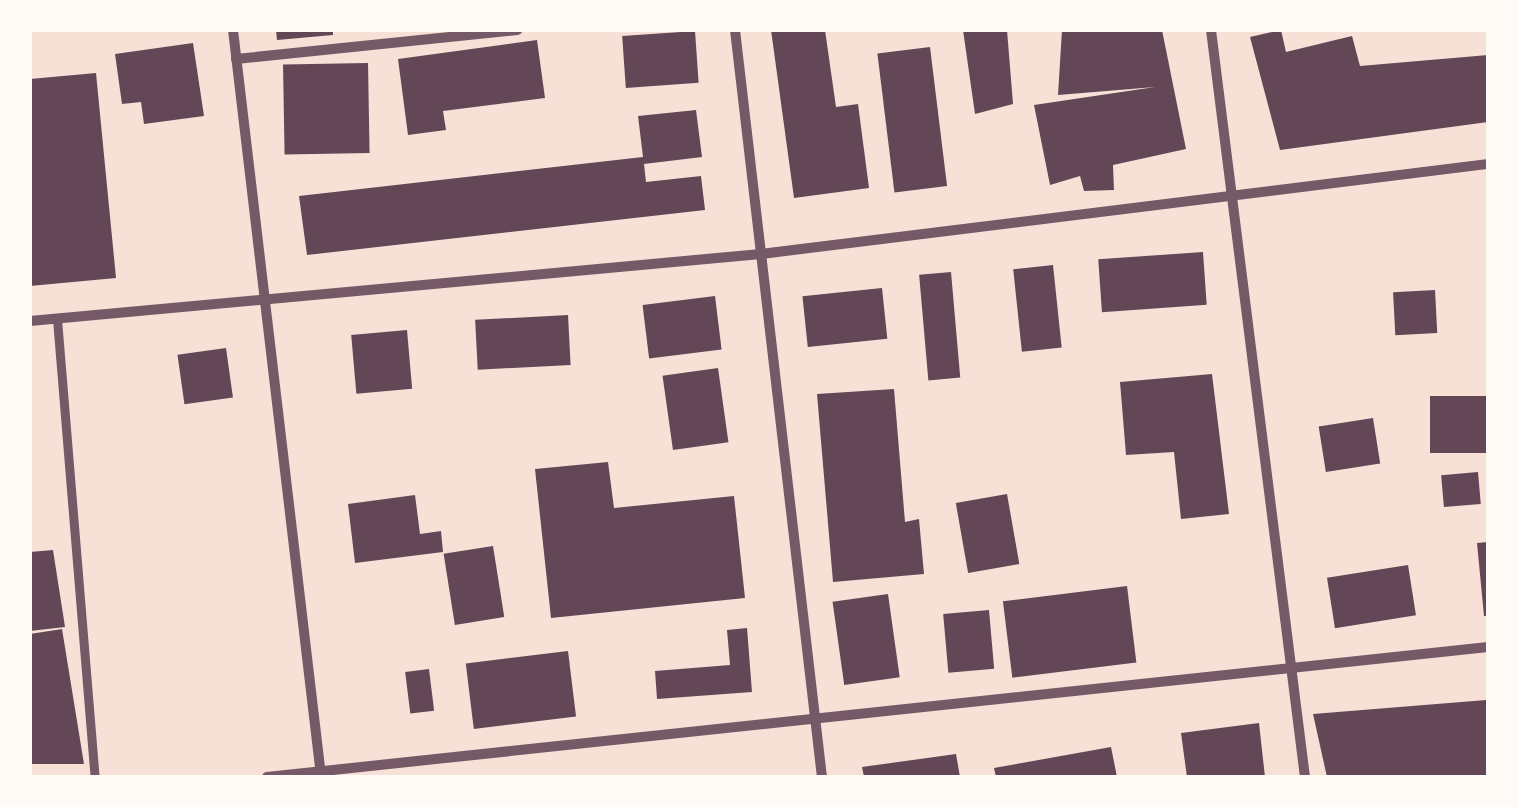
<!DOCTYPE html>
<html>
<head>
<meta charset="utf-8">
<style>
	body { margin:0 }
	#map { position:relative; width:1518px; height:807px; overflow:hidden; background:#f7e1d7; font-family:Spectral,serif }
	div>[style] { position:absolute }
	.building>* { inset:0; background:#644757; transform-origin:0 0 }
	.pedestrian>* { height:9px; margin:-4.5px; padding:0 4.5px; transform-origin:4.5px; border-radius:4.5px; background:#755966 }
	.minor>* { height:10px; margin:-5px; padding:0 5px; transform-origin:5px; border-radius:5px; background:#755966 }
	span { translate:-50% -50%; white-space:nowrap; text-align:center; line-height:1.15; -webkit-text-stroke:10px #fffaf5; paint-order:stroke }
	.frame { position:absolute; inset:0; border:32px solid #fffaf5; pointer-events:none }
</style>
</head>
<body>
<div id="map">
	<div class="building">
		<i style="clip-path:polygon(276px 30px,333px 30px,333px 35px,277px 40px)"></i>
		<i style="clip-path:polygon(771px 30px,825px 30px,836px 107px,858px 104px,869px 188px,794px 198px)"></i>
		<i style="clip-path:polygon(963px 30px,1007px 30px,1013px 104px,975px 114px)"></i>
		<i style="clip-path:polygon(1062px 30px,1162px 30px,1186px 149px,1113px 165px,1114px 190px,1084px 191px,1080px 176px,1050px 185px,1034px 105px,1155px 87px,1058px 95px)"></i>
		<i style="clip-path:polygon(1281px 30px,1286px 52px,1352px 36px,1360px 66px,1488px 55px,1488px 122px,1280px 150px,1250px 37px)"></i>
		<i style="left:695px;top:31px;width:52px;height:73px;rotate:86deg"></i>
		<i style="clip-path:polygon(537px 40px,545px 98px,443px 111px,446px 130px,408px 135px,398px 59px)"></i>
		<i style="clip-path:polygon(193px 43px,204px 116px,144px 124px,141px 102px,122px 104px,115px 54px)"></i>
		<i style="left:930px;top:47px;width:140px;height:53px;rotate:83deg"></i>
		<i style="left:368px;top:63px;width:90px;height:85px;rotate:89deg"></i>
		<i style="clip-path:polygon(96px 73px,116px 278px,30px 286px,30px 79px)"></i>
		<i style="clip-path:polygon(696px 110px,702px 157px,644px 164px,646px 182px,701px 176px,705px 210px,307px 255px,299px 196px,643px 157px,638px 116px)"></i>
		<i style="left:1203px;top:252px;width:53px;height:105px;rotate:86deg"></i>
		<i style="left:1053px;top:265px;width:83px;height:40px;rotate:84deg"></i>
		<i style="left:951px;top:272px;width:106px;height:32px;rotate:85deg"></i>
		<i style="left:882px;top:288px;width:51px;height:80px;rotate:84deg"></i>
		<i style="left:1435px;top:290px;width:43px;height:42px;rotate:87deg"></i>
		<i style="left:715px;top:296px;width:54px;height:73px;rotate:83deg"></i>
		<i style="left:568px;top:315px;width:50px;height:93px;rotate:87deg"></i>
		<i style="left:407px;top:330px;width:59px;height:56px;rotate:85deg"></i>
		<i style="left:226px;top:348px;width:50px;height:49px;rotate:82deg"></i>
		<i style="left:718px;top:368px;width:75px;height:56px;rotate:82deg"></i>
		<i style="clip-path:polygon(1212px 374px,1229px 514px,1181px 519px,1174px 452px,1126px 455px,1120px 382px)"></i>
		<i style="clip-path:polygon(894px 389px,905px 522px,919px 519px,924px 574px,833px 582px,817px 394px)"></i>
		<i style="left:1488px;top:396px;width:57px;height:58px;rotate:90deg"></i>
		<i style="left:1373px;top:418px;width:46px;height:55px;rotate:81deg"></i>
		<i style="clip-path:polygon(608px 462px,614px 508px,734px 496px,745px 598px,551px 618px,535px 469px)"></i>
		<i style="left:1478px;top:472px;width:32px;height:37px;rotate:85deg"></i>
		<i style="left:1007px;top:494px;width:71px;height:52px;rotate:80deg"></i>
		<i style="clip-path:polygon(415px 495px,420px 534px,441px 531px,443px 552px,355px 563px,348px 504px)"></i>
		<i style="clip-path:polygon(1488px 542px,1488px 616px,1484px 616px,1477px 543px)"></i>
		<i style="left:493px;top:546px;width:72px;height:50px;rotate:81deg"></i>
		<i style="clip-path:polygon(53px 550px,65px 627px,30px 631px,30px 552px)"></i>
		<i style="left:1408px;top:565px;width:51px;height:82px;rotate:81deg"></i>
		<i style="left:1127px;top:586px;width:77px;height:125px;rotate:83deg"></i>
		<i style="left:888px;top:594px;width:84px;height:56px;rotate:82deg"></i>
		<i style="left:989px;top:610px;width:59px;height:46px;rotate:85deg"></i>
		<i style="clip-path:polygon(747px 628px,752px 692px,657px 699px,655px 671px,730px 665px,727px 630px)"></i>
		<i style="clip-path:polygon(62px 629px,84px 764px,30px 764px,30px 634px)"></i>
		<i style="left:568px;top:651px;width:66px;height:103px;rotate:83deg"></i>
		<i style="left:429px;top:669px;width:42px;height:24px;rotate:83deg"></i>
		<i style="clip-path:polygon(1486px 700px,1488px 777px,1327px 777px,1313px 714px)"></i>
		<i style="clip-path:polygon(1259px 723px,1265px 777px,1187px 777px,1181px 733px)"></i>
		<i style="clip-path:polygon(1111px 747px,1117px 777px,996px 777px,994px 768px)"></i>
		<i style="clip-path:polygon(956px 754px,960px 777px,864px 777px,862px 767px)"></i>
	</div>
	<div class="pedestrian">
		<i style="left:57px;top:319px;width:460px;rotate:85.3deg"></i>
	</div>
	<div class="minor">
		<i style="left:233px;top:30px;width:751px;rotate:83.27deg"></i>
		<i style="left:735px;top:30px;width:752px;rotate:83.36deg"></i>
		<i style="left:1211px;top:30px;width:753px;rotate:82.83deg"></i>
		<i style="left:236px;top:59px;width:283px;rotate:-5.9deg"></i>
		<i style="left:30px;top:321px;width:734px;rotate:-5.24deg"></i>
		<i style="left:761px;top:254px;width:733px;rotate:-7.06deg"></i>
		<i style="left:267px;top:777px;width:1228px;rotate:-6.08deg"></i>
	</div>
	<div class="frame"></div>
</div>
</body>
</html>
